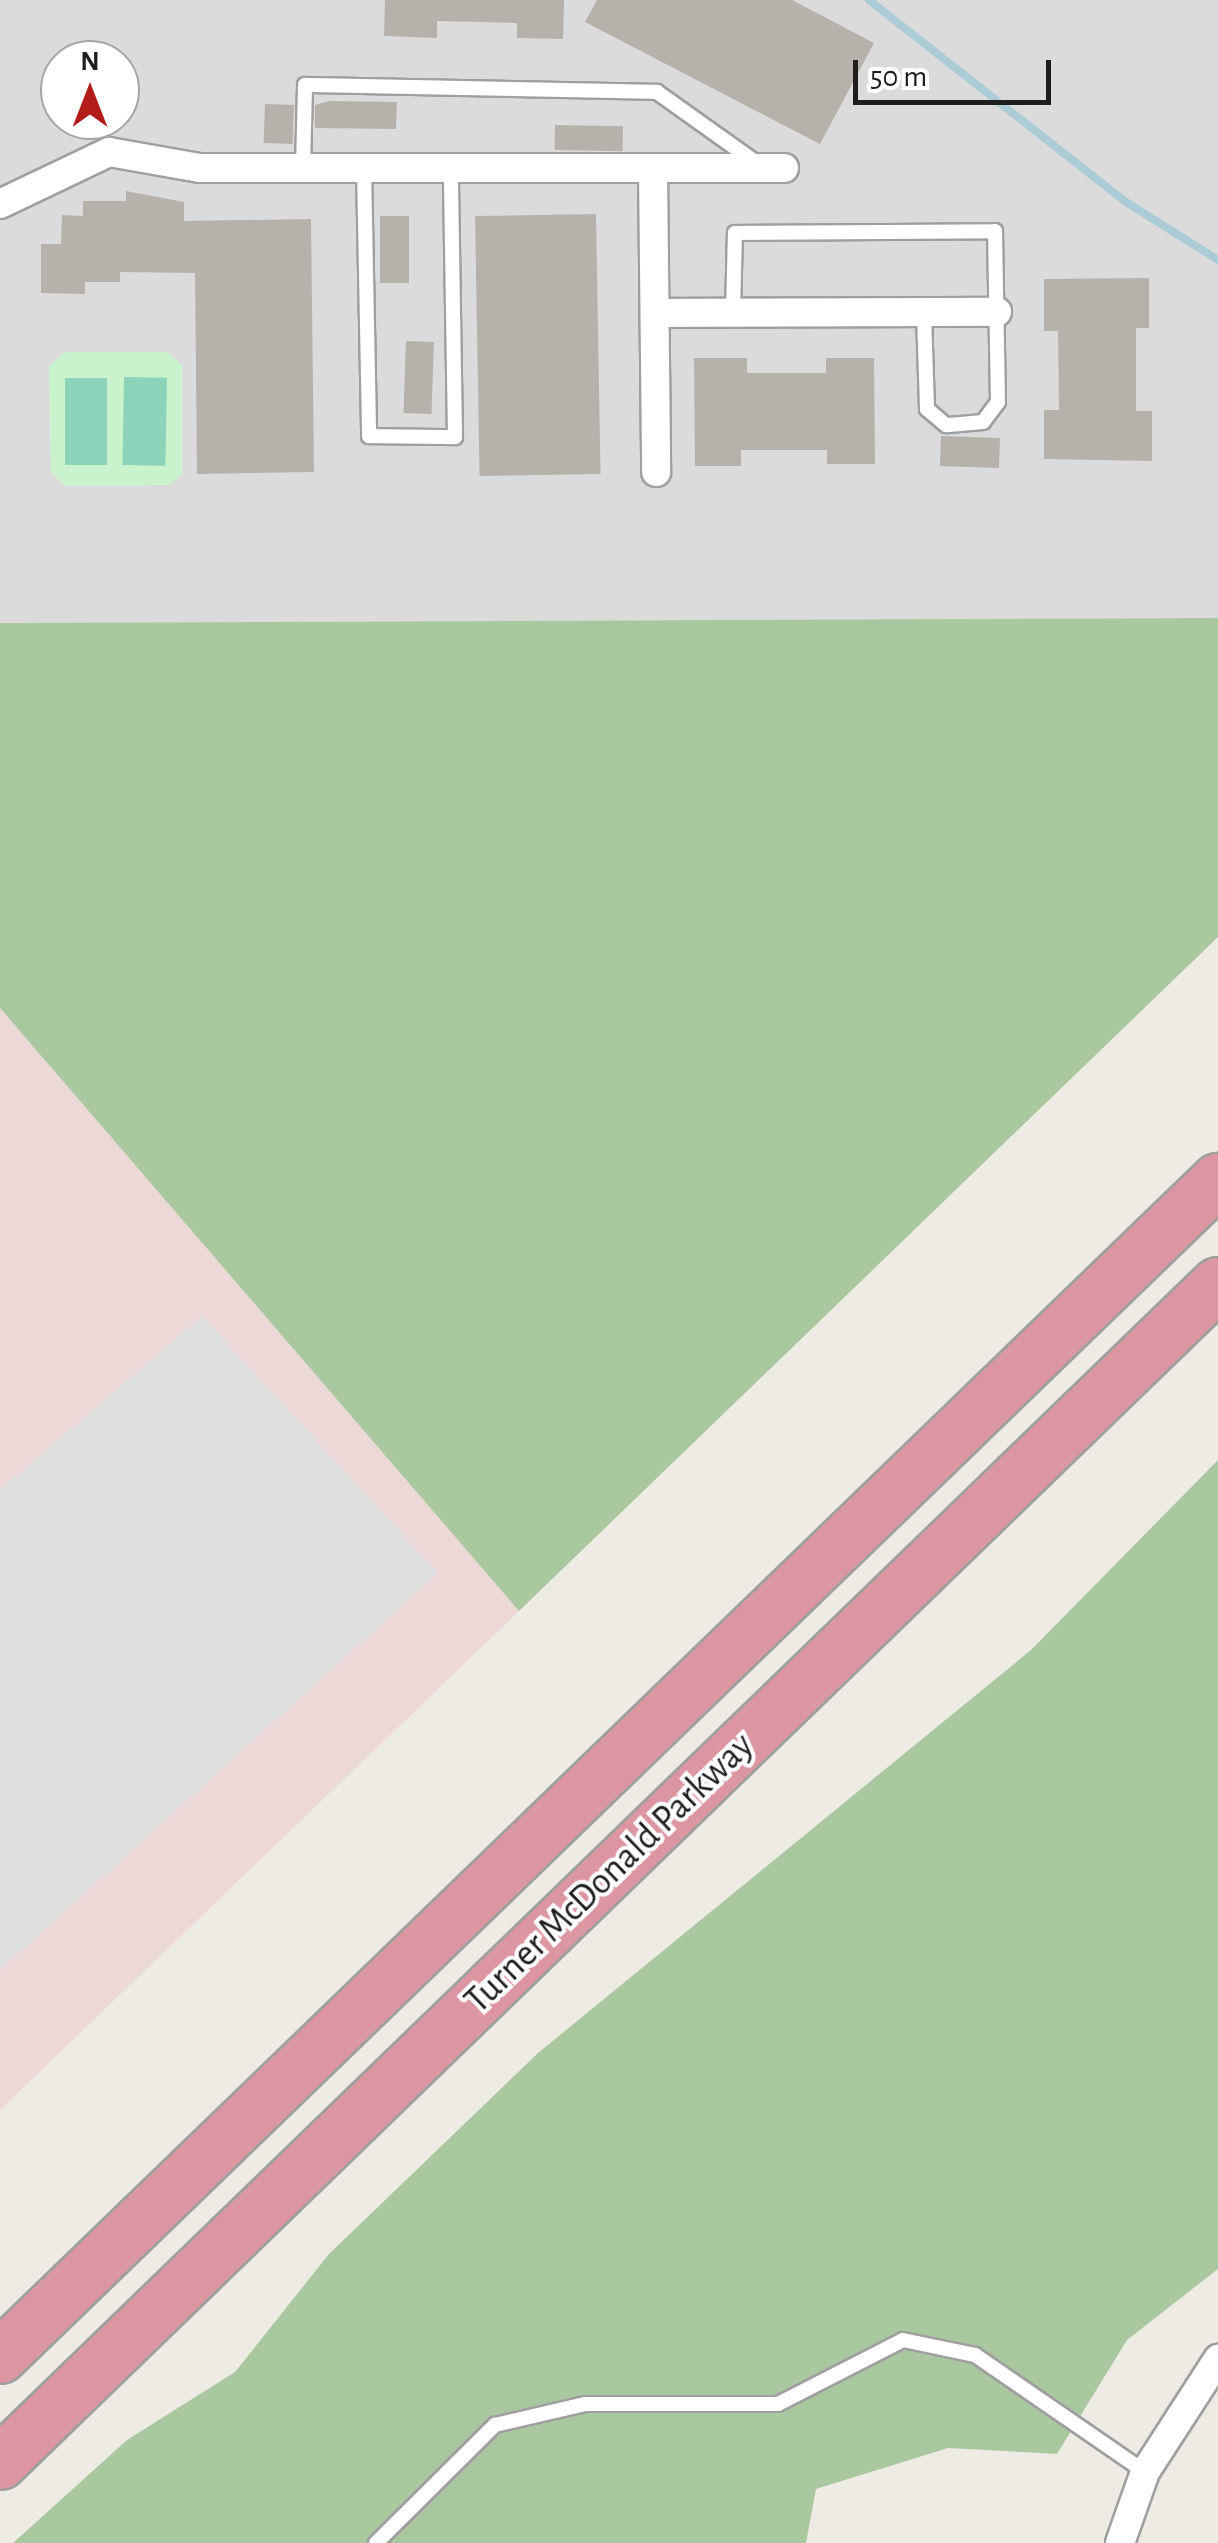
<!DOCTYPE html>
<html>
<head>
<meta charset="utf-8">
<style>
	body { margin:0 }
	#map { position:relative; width:1218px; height:2543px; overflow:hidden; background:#eeebe5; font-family:"Alegreya Sans",sans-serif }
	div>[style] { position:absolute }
	.residential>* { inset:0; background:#dcdbdb }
	.commercial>* { inset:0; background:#ecd8d7 }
	.forest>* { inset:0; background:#aac89f }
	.park>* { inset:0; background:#c8f3cc }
	.pitch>* { inset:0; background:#8dd3ba; transform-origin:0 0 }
	.parking>* { inset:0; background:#dedede }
	.stream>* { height:8px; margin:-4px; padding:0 4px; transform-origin:4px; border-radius:4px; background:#abcbd6 }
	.building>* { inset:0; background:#b7b1ab; transform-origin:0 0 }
	.roads { filter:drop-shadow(2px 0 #9f9f9f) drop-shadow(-2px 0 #9f9f9f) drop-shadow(0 2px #9f9f9f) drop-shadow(0 -2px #9f9f9f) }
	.service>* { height:14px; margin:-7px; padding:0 7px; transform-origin:7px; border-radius:7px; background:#fff }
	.minor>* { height:28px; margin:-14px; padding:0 14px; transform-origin:14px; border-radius:14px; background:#fff }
	.motorway>* { height:52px; margin:-26px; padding:0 26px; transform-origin:26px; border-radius:26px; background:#dc96a1 }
	span { translate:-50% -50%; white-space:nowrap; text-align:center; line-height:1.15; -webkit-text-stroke:8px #fff; paint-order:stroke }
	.street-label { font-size:38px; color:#1e1e1e }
	.north { position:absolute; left:40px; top:40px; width:100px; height:100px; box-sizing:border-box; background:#fff; border:2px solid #a5a5a5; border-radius:50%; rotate:0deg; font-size:28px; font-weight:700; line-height:40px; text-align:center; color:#1e1e1e }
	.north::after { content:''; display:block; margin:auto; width:35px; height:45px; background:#b31d19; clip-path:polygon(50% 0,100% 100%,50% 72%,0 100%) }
	.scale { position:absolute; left:853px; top:60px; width:198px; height:45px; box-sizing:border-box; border:5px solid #1e1e1e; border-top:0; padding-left:12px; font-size:30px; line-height:35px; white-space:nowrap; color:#1e1e1e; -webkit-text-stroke:8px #fff; paint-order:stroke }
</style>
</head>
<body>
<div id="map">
	<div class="residential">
		<i style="clip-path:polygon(evenodd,0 0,1218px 0,1218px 618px,0 623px,0 0,60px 60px,120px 60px,120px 120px,60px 120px,60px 60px)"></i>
	</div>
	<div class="commercial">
		<i style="clip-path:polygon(0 1008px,519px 1611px,0 2110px)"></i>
	</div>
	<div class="forest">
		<i style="clip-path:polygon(1218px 618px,1218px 937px,519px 1611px,0 1008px,0 623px)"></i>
		<i style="clip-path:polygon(1218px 1460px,1218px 2269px,1127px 2340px,1057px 2454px,948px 2448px,816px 2489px,806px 2543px,13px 2543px,127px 2440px,235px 2372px,329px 2254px,538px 2053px,1031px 1650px)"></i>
	</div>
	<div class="park">
		<i style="clip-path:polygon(66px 352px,167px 352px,182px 365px,182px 475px,169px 485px,65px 486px,51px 472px,49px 366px)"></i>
	</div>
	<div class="pitch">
		<i style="left:124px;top:377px;width:43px;height:88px;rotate:1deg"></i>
		<i style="left:65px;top:378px;width:42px;height:87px"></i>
	</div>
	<div class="parking">
		<i style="clip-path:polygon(202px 1316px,438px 1573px,0 1970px,0 1490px)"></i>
	</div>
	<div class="stream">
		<i style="left:869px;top:0;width:327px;rotate:38.2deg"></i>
		<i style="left:1126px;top:202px;width:109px;rotate:32.2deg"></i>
	</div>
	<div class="building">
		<i style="clip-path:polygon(385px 0,564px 0,563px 39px,517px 38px,517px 23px,437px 21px,437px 38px,384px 36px)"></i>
		<i style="clip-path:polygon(597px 0,792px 0,874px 43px,820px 144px,585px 22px)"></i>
		<i style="clip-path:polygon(329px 101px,397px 102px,396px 129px,315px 128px,315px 105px)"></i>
		<i style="left:265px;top:104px;width:29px;height:39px;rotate:2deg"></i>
		<i style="left:555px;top:125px;width:68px;height:25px;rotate:1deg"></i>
		<i style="clip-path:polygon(126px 191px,184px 202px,184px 221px,311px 219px,314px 472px,197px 474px,195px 273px,120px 272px,120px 282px,85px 282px,85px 294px,41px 293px,41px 244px,61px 244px,62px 215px,83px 216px,83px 201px,126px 201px)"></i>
		<i style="left:596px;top:214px;width:260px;height:121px;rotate:89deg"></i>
		<i style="left:380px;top:216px;width:29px;height:67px"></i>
		<i style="clip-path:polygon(1149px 278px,1149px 328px,1136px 328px,1136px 411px,1152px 411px,1152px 461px,1044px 459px,1044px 410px,1059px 410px,1058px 331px,1044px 331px,1044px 279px)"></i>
		<i style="left:406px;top:341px;width:28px;height:72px;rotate:2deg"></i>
		<i style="clip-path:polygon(694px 358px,747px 358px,747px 373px,826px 373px,826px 358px,874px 358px,875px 464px,827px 464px,827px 450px,741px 450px,741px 466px,695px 466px)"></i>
		<i style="left:941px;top:436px;width:59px;height:30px;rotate:2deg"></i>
	</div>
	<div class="roads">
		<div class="service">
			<i style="left:303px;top:168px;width:83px;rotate:-88.6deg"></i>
			<i style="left:305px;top:85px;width:352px;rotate:1.1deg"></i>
			<i style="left:657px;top:92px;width:124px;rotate:35.5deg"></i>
			<i style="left:364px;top:168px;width:268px;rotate:88.9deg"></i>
			<i style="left:369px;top:436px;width:86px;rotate:0.7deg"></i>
			<i style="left:455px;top:437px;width:269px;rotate:-90.9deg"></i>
			<i style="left:733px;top:313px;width:80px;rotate:-88.6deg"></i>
			<i style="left:735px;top:233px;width:260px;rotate:-0.4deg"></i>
			<i style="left:995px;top:231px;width:171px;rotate:89deg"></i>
			<i style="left:998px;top:402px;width:25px;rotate:127deg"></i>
			<i style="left:983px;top:422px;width:37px;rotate:175deg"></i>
			<i style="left:946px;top:425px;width:25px;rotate:-140deg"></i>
			<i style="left:927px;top:409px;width:97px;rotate:-91.8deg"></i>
			<i style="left:376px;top:2543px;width:168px;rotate:-44.8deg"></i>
			<i style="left:495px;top:2425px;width:92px;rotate:-13.1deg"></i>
			<i style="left:585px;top:2404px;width:193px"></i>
			<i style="left:778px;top:2404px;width:140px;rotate:-27.1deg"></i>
			<i style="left:903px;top:2340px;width:74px;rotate:11.8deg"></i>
			<i style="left:975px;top:2355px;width:206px;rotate:34.5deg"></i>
		</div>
		<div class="minor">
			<i style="left:653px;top:168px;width:304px;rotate:89.4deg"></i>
			<i style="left:0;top:204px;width:121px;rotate:-25.5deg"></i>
			<i style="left:109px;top:152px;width:92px;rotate:10deg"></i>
			<i style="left:200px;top:168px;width:584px"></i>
			<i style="left:655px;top:313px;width:342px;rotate:-0.2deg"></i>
			<i style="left:1120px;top:2543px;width:75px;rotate:-70.6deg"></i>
			<i style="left:1145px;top:2472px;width:135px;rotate:-57.1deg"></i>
		</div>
		<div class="motorway">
			<i style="left:0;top:2357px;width:1694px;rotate:-44.02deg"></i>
			<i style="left:0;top:2463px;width:1695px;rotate:-44.07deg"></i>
		</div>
	</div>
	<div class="street-label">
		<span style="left:610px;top:1874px;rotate:-44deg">Turner McDonald Parkway</span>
	</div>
	<div class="north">N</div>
	<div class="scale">50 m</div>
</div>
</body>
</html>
